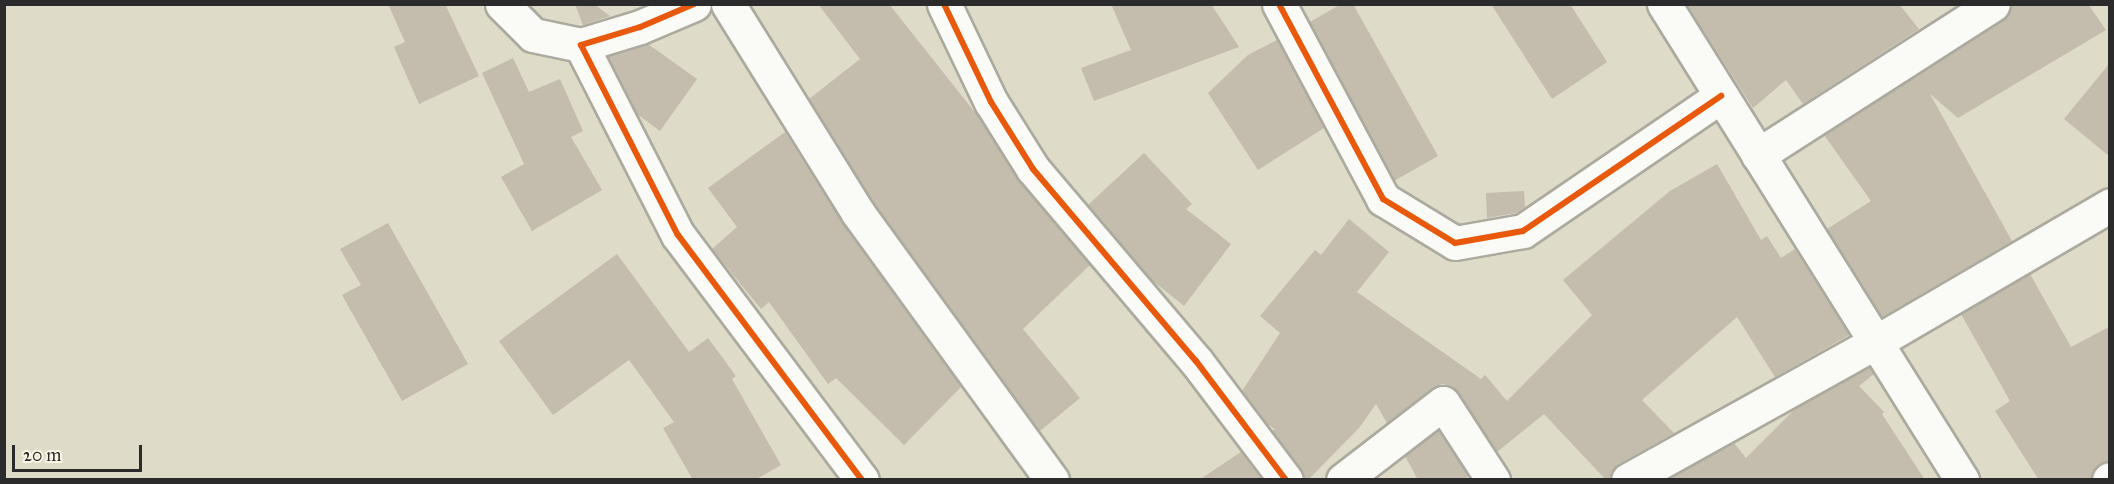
<!DOCTYPE html>
<html>
<head>
<meta charset="utf-8">
<style>
	body { margin:0 }
	#map { position:relative; width:2114px; height:484px; overflow:hidden; background:#dedbc8; font-family:"IM FELL Great Primer",serif }
	div>[style] { position:absolute }
	.building>* { inset:0; background:#c4bcac }
	.roads { filter:drop-shadow(2px 0 #acaa9e) drop-shadow(-2px 0 #acaa9e) drop-shadow(0 2px #acaa9e) drop-shadow(0 -2px #acaa9e) }
	.minor>* { height:33px; margin:-16.5px; padding:0 16.5px; transform-origin:16.5px; border-radius:16.5px; background:#fafaf7 }
	.cycleway>* { height:6px; margin:-3px; padding:0 3px; transform-origin:3px; border-radius:3px; background:#e8590c }
	span { translate:-50% -50%; white-space:nowrap; text-align:center; line-height:1.15; -webkit-text-stroke:4.5px #fcf5e5; paint-order:stroke }
	.frame { position:absolute; inset:0; border:6px solid #2b2b2b; pointer-events:none }
	.scale { position:absolute; left:12px; top:445px; width:130px; height:27px; box-sizing:border-box; border:3px solid #2b2b2b; border-top:0; padding-left:8px; font-size:18px; line-height:21px; white-space:nowrap; color:#2b2b2b; -webkit-text-stroke:4px #fcf5e5; paint-order:stroke }
</style>
</head>
<body>
<div id="map">
	<div class="building">
		<i style="clip-path:polygon(388px 4px,445px 4px,479px 76px,419px 104px,394px 47px,405px 42px)"></i>
		<i style="clip-path:polygon(575px 4px,594px 4px,610px 16px,583px 25px)"></i>
		<i style="clip-path:polygon(818px 4px,889px 4px,977px 115px,1019px 181px,1090px 265px,1023px 329px,1080px 398px,1040px 431px,874px 203px,809px 99px,860px 59px)"></i>
		<i style="clip-path:polygon(1111px 4px,1211px 4px,1239px 47px,1094px 101px,1081px 68px,1131px 50px)"></i>
		<i style="clip-path:polygon(1341px 4px,1353px 4px,1438px 156px,1394px 181px,1310px 22px)"></i>
		<i style="clip-path:polygon(1491px 4px,1570px 4px,1607px 62px,1552px 99px)"></i>
		<i style="clip-path:polygon(1686px 4px,1899px 4px,1919px 29px,1803px 104px,1786px 80px,1753px 108px)"></i>
		<i style="clip-path:polygon(2012px 4px,2088px 4px,2106px 30px,1958px 118px,1930px 94px,2012px 241px,1882px 317px,1827px 229px,1871px 201px,1824px 135px,2003px 20px,2009px 13px)"></i>
		<i style="clip-path:polygon(1277px 40px,1324px 128px,1258px 170px,1208px 93px,1248px 55px)"></i>
		<i style="clip-path:polygon(648px 44px,697px 79px,660px 131px,637px 114px,608px 56px)"></i>
		<i style="clip-path:polygon(513px 58px,529px 92px,560px 79px,583px 131px,571px 137px,602px 190px,532px 231px,501px 177px,524px 164px,482px 73px)"></i>
		<i style="clip-path:polygon(2109px 64px,2109px 156px,2064px 119px)"></i>
		<i style="clip-path:polygon(785px 132px,843px 224px,961px 387px,904px 445px,836px 378px,828px 384px,769px 302px,761px 309px,712px 249px,737px 227px,708px 188px)"></i>
		<i style="clip-path:polygon(1144px 153px,1192px 204px,1186px 209px,1231px 244px,1184px 306px,1153px 281px,1088px 205px)"></i>
		<i style="clip-path:polygon(1717px 164px,1761px 240px,1767px 236px,1781px 258px,1795px 249px,1849px 335px,1775px 377px,1737px 317px,1642px 400px,1674px 433px,1618px 464px,1612px 471px,1609px 480px,1606px 480px,1544px 414px,1497px 452px,1459px 393px,1452px 386px,1442px 384px,1432px 388px,1387px 423px,1376px 404px,1359px 428px,1308px 480px,1304px 480px,1301px 469px,1272px 431px,1275px 429px,1267px 424px,1242px 391px,1280px 333px,1260px 316px,1315px 250px,1321px 255px,1349px 219px,1389px 252px,1357px 292px,1481px 379px,1485px 375px,1507px 401px,1592px 315px,1563px 280px,1670px 191px)"></i>
		<i style="clip-path:polygon(1524px 191px,1525px 207px,1516px 213px,1487px 218px,1486px 193px)"></i>
		<i style="clip-path:polygon(388px 223px,468px 364px,402px 401px,342px 295px,361px 285px,340px 249px)"></i>
		<i style="clip-path:polygon(617px 254px,689px 352px,708px 338px,736px 376px,732px 379px,781px 465px,755px 480px,693px 480px,663px 428px,674px 422px,629px 360px,553px 415px,499px 341px)"></i>
		<i style="clip-path:polygon(2030px 274px,2071px 347px,2109px 327px,2109px 461px,2097px 466px,2091px 480px,2039px 480px,1995px 411px,2010px 401px,1961px 314px)"></i>
		<i style="clip-path:polygon(1869px 367px,1874px 374px,1859px 386px,1884px 412px,1882px 414px,1925px 480px,1667px 480px,1734px 443px,1746px 458px,1795px 409px)"></i>
		<i style="clip-path:polygon(1438px 430px,1468px 476px,1464px 480px,1418px 480px,1405px 456px)"></i>
		<i style="clip-path:polygon(1241px 452px,1262px 480px,1199px 480px)"></i>
	</div>
	<div class="roads">
		<div class="minor">
			<i style="left:502px;top:4px;width:44px;rotate:45deg"></i>
			<i style="left:533px;top:35px;width:49px;rotate:11.8deg"></i>
			<i style="left:694px;top:4px;width:59px;rotate:156.9deg"></i>
			<i style="left:640px;top:27px;width:62px;rotate:163deg"></i>
			<i style="left:581px;top:45px;width:213px;rotate:63deg"></i>
			<i style="left:678px;top:235px;width:306px;rotate:53.1deg"></i>
			<i style="left:728px;top:4px;width:246px;rotate:58.1deg"></i>
			<i style="left:858px;top:213px;width:330px;rotate:54deg"></i>
			<i style="left:944px;top:4px;width:109px;rotate:64.4deg"></i>
			<i style="left:991px;top:102px;width:79px;rotate:57.9deg"></i>
			<i style="left:1033px;top:169px;width:252px;rotate:49.7deg"></i>
			<i style="left:1196px;top:361px;width:149px;rotate:52.9deg"></i>
			<i style="left:1279px;top:4px;width:221px;rotate:61.9deg"></i>
			<i style="left:1383px;top:199px;width:84px;rotate:31.4deg"></i>
			<i style="left:1455px;top:243px;width:69px;rotate:-10deg"></i>
			<i style="left:1523px;top:231px;width:240px;rotate:-34.3deg"></i>
			<i style="left:1664px;top:4px;width:562px;rotate:57.95deg"></i>
			<i style="left:1758px;top:155px;width:279px;rotate:-32.7deg"></i>
			<i style="left:1343px;top:480px;width:126px;rotate:-37.6deg"></i>
			<i style="left:1443px;top:403px;width:92px;rotate:57deg"></i>
			<i style="left:1628px;top:480px;width:284px;rotate:-29.1deg"></i>
			<i style="left:1876px;top:342px;width:271px;rotate:-30.3deg"></i>
			<i style="left:2109px;top:480px;width:1px;rotate:-45deg"></i>
		</div>
	</div>
	<div class="cycleway">
		<i style="left:694px;top:4px;width:59px;rotate:156.9deg"></i>
		<i style="left:640px;top:27px;width:62px;rotate:163deg"></i>
		<i style="left:581px;top:45px;width:213px;rotate:63deg"></i>
		<i style="left:678px;top:235px;width:306px;rotate:53.1deg"></i>
		<i style="left:944px;top:4px;width:109px;rotate:64.4deg"></i>
		<i style="left:991px;top:102px;width:79px;rotate:57.9deg"></i>
		<i style="left:1033px;top:169px;width:252px;rotate:49.7deg"></i>
		<i style="left:1196px;top:361px;width:149px;rotate:52.9deg"></i>
		<i style="left:1279px;top:4px;width:221px;rotate:61.9deg"></i>
		<i style="left:1383px;top:199px;width:84px;rotate:31.4deg"></i>
		<i style="left:1455px;top:243px;width:69px;rotate:-10deg"></i>
		<i style="left:1523px;top:231px;width:240px;rotate:-34.3deg"></i>
	</div>
	<div class="frame"></div>
	<div class="scale">20 m</div>
</div>
</body>
</html>
